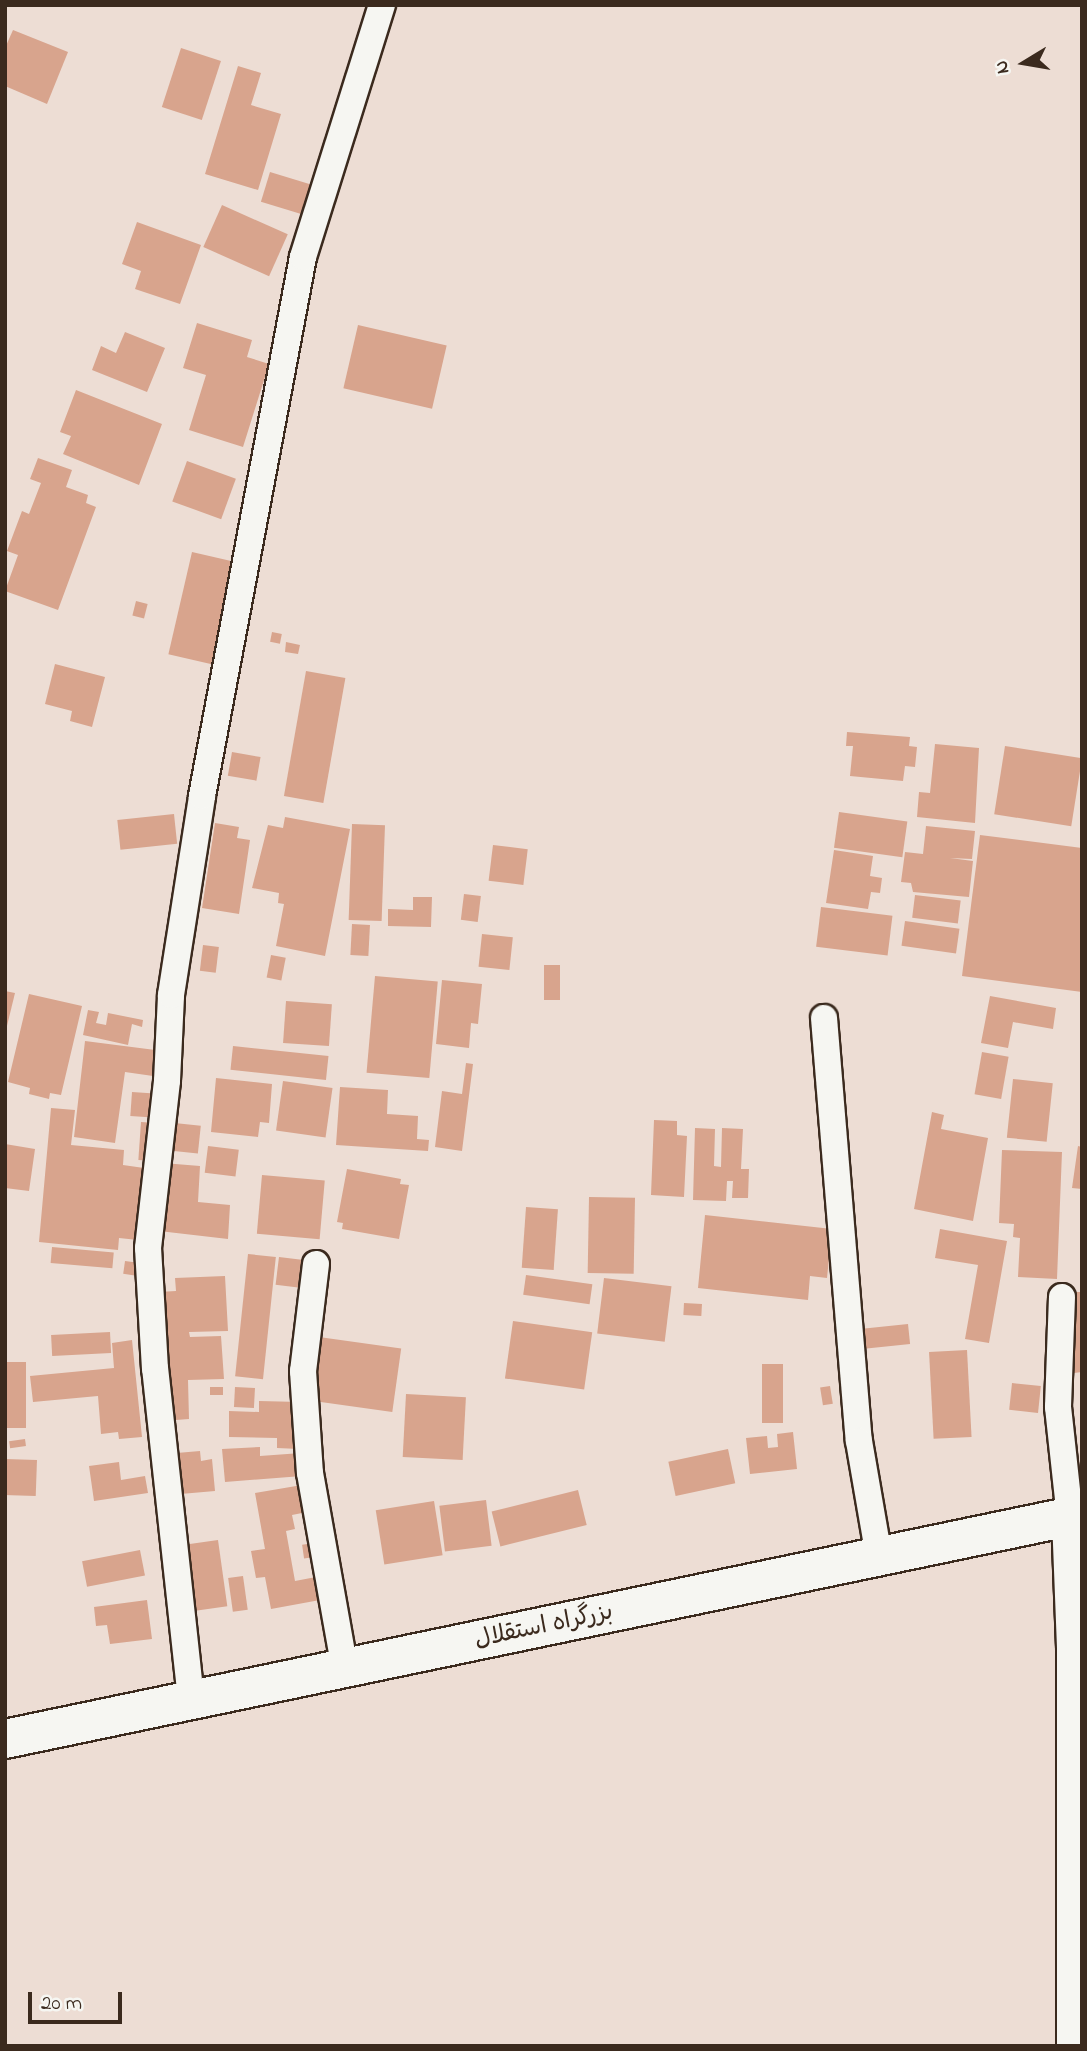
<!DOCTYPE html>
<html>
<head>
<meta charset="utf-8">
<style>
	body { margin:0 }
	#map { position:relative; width:1087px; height:2051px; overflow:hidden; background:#edddd4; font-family:"Indie Flower","Playpen Sans Arabic",sans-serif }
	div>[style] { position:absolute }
	.building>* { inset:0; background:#d8a48d; transform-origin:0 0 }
	.roads { filter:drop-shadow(2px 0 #3b2a1e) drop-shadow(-2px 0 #3b2a1e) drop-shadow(0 2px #3b2a1e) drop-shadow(0 -2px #3b2a1e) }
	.street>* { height:26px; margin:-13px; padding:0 13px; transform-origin:13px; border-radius:13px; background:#f6f6f2 }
	.secondary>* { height:37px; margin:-18.5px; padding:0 18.5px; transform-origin:18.5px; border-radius:18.5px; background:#f6f6f2 }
	.highway>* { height:38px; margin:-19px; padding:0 19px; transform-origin:19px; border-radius:19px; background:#f6f6f2 }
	span { translate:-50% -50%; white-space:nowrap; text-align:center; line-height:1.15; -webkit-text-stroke:5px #f6f6f2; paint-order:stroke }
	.street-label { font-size:24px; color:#3b2a1e }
	.frame { position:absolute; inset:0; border:7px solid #3b2a1e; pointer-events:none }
	.north { position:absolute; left:989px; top:28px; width:70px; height:70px; -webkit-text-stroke:5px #f6f6f2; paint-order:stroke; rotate:259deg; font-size:19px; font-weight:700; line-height:28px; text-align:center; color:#3b2a1e }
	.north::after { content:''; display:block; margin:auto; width:24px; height:32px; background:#3b2a1e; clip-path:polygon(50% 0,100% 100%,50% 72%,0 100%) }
	.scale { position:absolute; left:28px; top:1992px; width:94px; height:32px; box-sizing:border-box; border:4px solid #3b2a1e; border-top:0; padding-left:9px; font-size:21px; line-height:24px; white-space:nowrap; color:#3b2a1e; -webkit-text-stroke:5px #f6f6f2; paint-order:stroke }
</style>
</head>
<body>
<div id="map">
	<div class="building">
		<i style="clip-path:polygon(13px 30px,68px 52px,47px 104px,5px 86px,5px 48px)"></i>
		<i style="left:181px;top:48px;width:42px;height:62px;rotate:18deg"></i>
		<i style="clip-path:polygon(238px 66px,261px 73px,251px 105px,281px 114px,258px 190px,205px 174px)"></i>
		<i style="left:270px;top:172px;width:42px;height:31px;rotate:17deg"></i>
		<i style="left:222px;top:205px;width:72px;height:46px;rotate:24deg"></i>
		<i style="clip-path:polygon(137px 222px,201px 245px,180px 304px,135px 289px,141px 271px,122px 264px)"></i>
		<i style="clip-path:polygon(197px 323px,252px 340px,247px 357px,269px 364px,243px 447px,189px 430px,206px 375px,183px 368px)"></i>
		<i style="left:358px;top:325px;width:91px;height:65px;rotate:13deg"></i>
		<i style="clip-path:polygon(125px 332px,165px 348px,147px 392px,92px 370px,101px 346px,116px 353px)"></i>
		<i style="clip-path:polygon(76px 390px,162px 424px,139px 485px,63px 454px,71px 436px,60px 432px)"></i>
		<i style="clip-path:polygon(38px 458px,72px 470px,66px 487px,88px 495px,86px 503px,96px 507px,58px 610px,5px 591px,18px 555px,7px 551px,22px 511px,29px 514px,41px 483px,30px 479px)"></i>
		<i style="left:187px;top:461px;width:52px;height:43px;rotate:20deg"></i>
		<i style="left:192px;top:552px;width:49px;height:105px;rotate:13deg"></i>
		<i style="left:136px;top:601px;width:12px;height:15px;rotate:14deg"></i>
		<i style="left:272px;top:632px;width:10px;height:10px;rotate:11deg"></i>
		<i style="clip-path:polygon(286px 642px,300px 645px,298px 654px,285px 652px)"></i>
		<i style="clip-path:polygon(55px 664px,105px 677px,92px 727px,70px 721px,72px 711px,45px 704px)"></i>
		<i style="left:306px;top:671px;width:40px;height:127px;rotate:10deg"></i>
		<i style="clip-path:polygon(847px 732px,910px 737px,909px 746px,917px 747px,915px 767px,905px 766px,903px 781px,850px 776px,853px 746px,846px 746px)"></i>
		<i style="clip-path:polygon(935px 744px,979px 748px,975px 823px,917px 817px,919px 792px,930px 793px)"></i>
		<i style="left:1005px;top:746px;width:78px;height:69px;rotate:9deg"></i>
		<i style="left:232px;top:752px;width:29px;height:24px;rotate:10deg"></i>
		<i style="left:839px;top:812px;width:69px;height:36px;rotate:8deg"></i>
		<i style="left:174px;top:814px;width:30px;height:57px;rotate:84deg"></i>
		<i style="clip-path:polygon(285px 817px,350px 829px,325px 956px,276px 946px,284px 904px,278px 903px,279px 893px,252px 888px,268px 825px,283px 828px)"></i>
		<i style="clip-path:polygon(215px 823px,239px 827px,237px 838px,250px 840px,239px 914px,202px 908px)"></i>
		<i style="left:352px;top:824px;width:33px;height:96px;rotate:2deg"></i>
		<i style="clip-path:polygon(926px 826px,975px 831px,972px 859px,950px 858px,973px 861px,969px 897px,913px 892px,911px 883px,901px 882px,905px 852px,923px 854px)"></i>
		<i style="clip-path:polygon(980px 835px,1082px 848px,1082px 992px,962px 976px)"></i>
		<i style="left:493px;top:845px;width:35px;height:36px;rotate:7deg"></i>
		<i style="clip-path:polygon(834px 850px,873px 856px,870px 876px,882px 878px,880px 893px,871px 892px,868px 909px,826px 903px)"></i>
		<i style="left:464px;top:894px;width:17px;height:26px;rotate:7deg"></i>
		<i style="left:915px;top:895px;width:46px;height:23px;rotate:7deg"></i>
		<i style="clip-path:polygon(413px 897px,432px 897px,431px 927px,388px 926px,388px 909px,413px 910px)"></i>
		<i style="left:821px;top:907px;width:72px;height:40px;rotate:7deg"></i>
		<i style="left:905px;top:921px;width:55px;height:25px;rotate:8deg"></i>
		<i style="left:352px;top:924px;width:18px;height:31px;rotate:3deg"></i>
		<i style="left:482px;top:934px;width:31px;height:33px;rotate:6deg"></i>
		<i style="left:203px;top:945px;width:16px;height:26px;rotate:7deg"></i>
		<i style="left:271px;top:955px;width:15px;height:23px;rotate:11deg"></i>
		<i style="left:544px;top:965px;width:16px;height:35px"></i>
		<i style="left:375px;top:976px;width:63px;height:97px;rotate:5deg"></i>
		<i style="clip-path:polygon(442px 980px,482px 984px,478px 1024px,471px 1023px,469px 1048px,436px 1044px)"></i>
		<i style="clip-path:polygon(5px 991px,15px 993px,6px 1030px,5px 1029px)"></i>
		<i style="clip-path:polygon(29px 994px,82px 1006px,61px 1095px,50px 1093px,49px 1099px,29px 1094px,30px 1088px,8px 1082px)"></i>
		<i style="clip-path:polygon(990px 996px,1056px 1008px,1053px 1029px,1013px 1022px,1008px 1048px,981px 1043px)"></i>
		<i style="left:286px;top:1001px;width:46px;height:42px;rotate:4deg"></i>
		<i style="clip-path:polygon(88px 1010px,99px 1012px,96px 1023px,106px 1025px,108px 1013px,143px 1020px,142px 1027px,132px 1024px,128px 1045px,83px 1035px)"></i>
		<i style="clip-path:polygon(85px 1041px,163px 1051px,160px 1077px,125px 1072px,115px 1143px,74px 1137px)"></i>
		<i style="left:233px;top:1046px;width:96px;height:24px;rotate:6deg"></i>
		<i style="left:982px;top:1052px;width:27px;height:43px;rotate:10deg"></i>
		<i style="clip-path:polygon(466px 1063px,473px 1064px,462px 1151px,435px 1147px,442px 1091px,462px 1094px)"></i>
		<i style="clip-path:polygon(216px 1078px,272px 1084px,269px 1123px,260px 1122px,258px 1137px,211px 1132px)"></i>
		<i style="left:1013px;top:1079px;width:40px;height:59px;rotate:6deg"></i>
		<i style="left:283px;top:1081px;width:50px;height:50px;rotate:8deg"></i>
		<i style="clip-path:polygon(340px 1087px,388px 1090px,387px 1114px,418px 1116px,417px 1139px,429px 1140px,428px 1151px,336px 1145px)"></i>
		<i style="left:132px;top:1092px;width:26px;height:24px;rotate:4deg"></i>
		<i style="clip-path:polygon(51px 1108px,75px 1110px,71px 1145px,124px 1150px,123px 1165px,144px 1168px,138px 1240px,119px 1238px,118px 1250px,39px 1242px)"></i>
		<i style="clip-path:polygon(932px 1112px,944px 1115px,941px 1129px,988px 1138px,973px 1221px,914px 1209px)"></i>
		<i style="clip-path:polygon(654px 1120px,677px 1121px,677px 1135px,687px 1136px,684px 1197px,651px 1195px)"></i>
		<i style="left:141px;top:1122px;width:16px;height:38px;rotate:4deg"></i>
		<i style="left:165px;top:1122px;width:36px;height:28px;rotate:6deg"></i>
		<i style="clip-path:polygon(695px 1128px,715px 1129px,714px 1166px,721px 1167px,722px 1128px,743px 1129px,741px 1169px,749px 1169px,748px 1198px,732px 1198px,733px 1181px,727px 1181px,726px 1201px,693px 1200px)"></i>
		<i style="clip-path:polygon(5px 1144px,35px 1149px,29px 1191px,5px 1188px)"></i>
		<i style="left:208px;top:1146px;width:31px;height:27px;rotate:7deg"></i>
		<i style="clip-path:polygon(1078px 1146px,1082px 1147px,1082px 1189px,1072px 1188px)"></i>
		<i style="clip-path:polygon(1002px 1150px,1062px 1152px,1057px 1279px,1018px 1277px,1020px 1238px,1013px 1237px,1014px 1224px,999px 1223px)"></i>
		<i style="clip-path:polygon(163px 1163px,200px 1166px,198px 1202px,230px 1205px,228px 1239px,159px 1231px)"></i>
		<i style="clip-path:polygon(347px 1169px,401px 1179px,400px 1184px,409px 1185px,399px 1239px,342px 1229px,343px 1223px,337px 1222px)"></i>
		<i style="left:262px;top:1175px;width:63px;height:59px;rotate:5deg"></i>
		<i style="left:589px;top:1197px;width:46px;height:76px;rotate:1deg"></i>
		<i style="left:526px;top:1207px;width:32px;height:61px;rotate:4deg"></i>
		<i style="clip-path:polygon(705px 1215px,832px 1229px,827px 1278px,810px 1276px,808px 1300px,698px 1288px)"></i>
		<i style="clip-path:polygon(940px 1229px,1007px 1241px,989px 1343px,965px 1339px,978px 1265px,935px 1258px)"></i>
		<i style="left:52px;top:1247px;width:62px;height:16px;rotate:5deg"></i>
		<i style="left:248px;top:1254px;width:28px;height:123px;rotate:6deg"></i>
		<i style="left:279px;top:1257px;width:31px;height:28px;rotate:7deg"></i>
		<i style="left:125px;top:1261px;width:15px;height:13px;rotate:8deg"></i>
		<i style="left:526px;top:1275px;width:67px;height:20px;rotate:8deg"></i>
		<i style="clip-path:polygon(225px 1276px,228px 1331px,189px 1332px,190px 1337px,221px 1336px,224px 1379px,188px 1380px,189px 1419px,163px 1421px,158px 1292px,176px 1291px,175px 1278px)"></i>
		<i style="left:604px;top:1278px;width:68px;height:56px;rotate:7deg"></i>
		<i style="clip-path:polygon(1072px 1292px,1082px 1292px,1082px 1372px,1066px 1374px)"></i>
		<i style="left:684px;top:1303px;width:18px;height:12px;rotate:3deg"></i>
		<i style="left:513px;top:1321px;width:80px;height:58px;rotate:8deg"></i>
		<i style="left:908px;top:1324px;width:20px;height:58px;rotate:84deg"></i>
		<i style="left:110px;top:1332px;width:21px;height:59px;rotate:87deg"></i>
		<i style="left:319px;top:1337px;width:83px;height:64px;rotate:8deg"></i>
		<i style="clip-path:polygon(132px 1340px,142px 1437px,119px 1439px,118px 1432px,101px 1434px,98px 1396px,33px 1402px,30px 1376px,114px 1368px,112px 1343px)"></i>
		<i style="left:967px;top:1350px;width:87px;height:38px;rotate:87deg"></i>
		<i style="left:5px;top:1362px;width:21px;height:66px"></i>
		<i style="left:762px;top:1364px;width:21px;height:59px"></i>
		<i style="left:1012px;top:1383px;width:29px;height:27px;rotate:6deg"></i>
		<i style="left:830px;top:1386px;width:18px;height:10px;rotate:81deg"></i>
		<i style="left:210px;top:1387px;width:13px;height:8px"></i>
		<i style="left:235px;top:1387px;width:20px;height:20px;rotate:3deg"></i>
		<i style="left:406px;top:1394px;width:60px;height:63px;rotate:3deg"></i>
		<i style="clip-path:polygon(259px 1401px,300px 1402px,299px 1449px,277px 1448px,277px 1438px,229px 1437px,229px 1411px,259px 1412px)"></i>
		<i style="clip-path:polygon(793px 1432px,797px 1469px,750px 1474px,746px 1438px,767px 1436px,768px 1448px,778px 1447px,777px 1434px)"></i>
		<i style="left:25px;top:1439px;width:7px;height:16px;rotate:82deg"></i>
		<i style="clip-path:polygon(260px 1447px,260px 1456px,301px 1453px,302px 1476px,225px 1482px,222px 1449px)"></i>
		<i style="left:728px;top:1449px;width:35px;height:61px;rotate:78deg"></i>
		<i style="clip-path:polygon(200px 1451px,201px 1461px,212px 1459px,215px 1491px,169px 1495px,165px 1454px)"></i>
		<i style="left:5px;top:1459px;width:32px;height:36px;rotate:2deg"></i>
		<i style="clip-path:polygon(119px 1462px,121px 1480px,145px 1476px,148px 1493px,94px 1501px,89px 1466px)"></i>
		<i style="clip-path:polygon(302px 1485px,307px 1512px,292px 1515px,295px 1529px,286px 1531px,295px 1581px,316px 1577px,320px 1600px,271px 1609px,265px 1577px,256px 1578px,251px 1551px,265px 1549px,255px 1493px)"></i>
		<i style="left:578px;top:1490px;width:36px;height:89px;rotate:76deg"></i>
		<i style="left:486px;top:1500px;width:46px;height:47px;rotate:83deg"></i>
		<i style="left:434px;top:1501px;width:55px;height:59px;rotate:81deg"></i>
		<i style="left:218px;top:1540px;width:67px;height:41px;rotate:82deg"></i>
		<i style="left:314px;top:1543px;width:14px;height:12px;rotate:82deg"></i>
		<i style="left:140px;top:1550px;width:26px;height:59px;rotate:79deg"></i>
		<i style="left:243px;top:1576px;width:34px;height:15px;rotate:82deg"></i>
		<i style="clip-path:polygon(147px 1600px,152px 1639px,110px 1644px,107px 1625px,96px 1626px,94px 1607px)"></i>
	</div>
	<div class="roads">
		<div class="street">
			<i style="left:824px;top:1018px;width:424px;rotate:85.3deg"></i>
			<i style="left:859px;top:1441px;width:118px;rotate:80.2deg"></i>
			<i style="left:316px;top:1264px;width:108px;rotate:96.9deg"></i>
			<i style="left:303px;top:1371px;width:102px;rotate:86.1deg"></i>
			<i style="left:310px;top:1473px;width:199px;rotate:79.9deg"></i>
			<i style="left:1062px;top:1297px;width:110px;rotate:92.1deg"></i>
			<i style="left:1058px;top:1407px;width:111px;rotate:83.8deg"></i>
			<i style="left:191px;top:1699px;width:332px;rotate:-96.2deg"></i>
			<i style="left:155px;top:1369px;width:121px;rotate:-93.3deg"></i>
			<i style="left:148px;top:1248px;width:168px;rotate:-83.5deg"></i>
			<i style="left:167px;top:1081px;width:86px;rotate:-87.3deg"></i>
			<i style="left:171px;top:995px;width:201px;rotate:-81.1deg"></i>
			<i style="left:202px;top:796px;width:548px;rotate:-79.39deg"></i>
			<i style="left:303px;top:257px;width:264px;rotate:-72.6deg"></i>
		</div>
		<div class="secondary">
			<i style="left:1070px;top:1517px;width:130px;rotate:87.8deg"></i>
			<i style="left:1075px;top:1647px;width:399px;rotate:90deg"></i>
		</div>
		<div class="highway">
			<i style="left:5px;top:1739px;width:1100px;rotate:-11.8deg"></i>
		</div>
	</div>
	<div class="street-label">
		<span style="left:544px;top:1627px;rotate:-12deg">بزرگراه استقلال</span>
	</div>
	<div class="frame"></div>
	<div class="north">N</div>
	<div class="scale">20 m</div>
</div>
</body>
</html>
